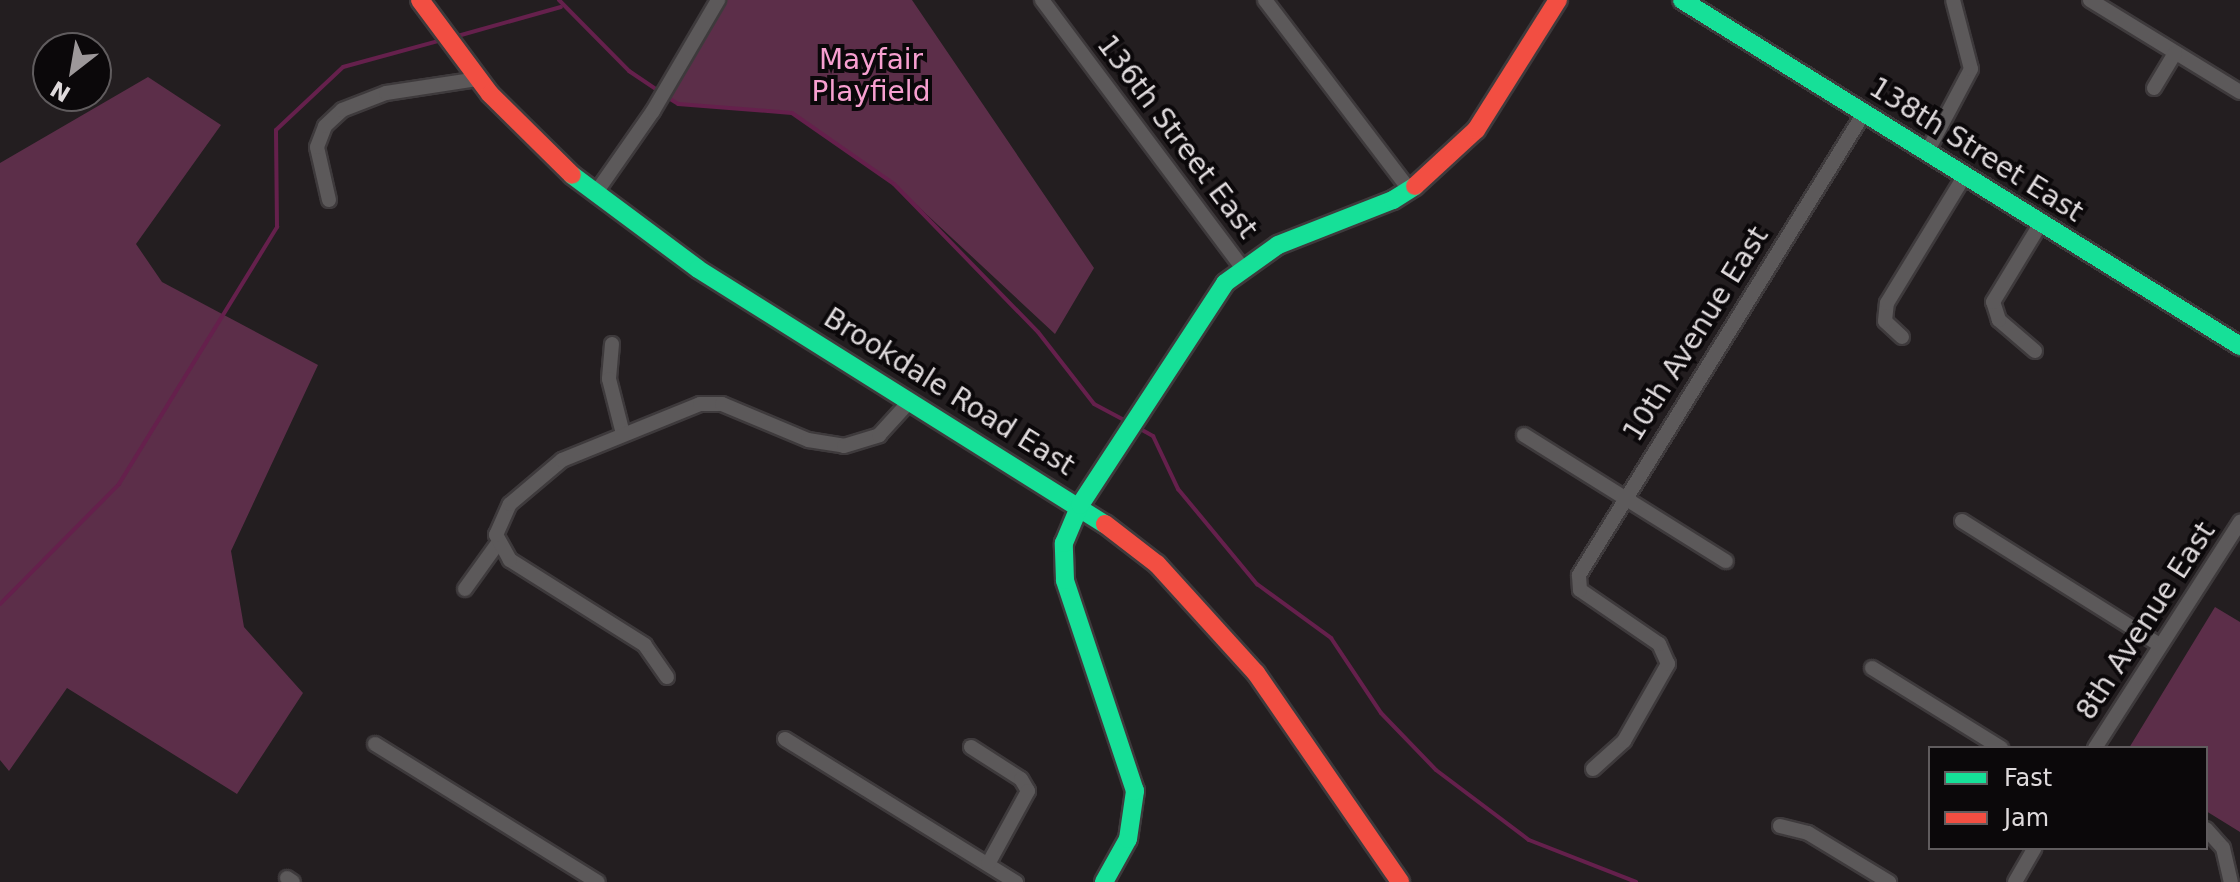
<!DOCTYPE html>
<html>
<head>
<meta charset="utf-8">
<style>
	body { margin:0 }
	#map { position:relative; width:2240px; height:882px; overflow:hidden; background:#231e20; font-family:"DejaVu Sans",sans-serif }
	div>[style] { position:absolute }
	.green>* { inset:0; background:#5c2e49 }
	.stream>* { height:4px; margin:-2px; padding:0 2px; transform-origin:2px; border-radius:2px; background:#65204c }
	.roads { filter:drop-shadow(2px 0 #3e3a3c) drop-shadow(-2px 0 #3e3a3c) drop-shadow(0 2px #3e3a3c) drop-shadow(0 -2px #3e3a3c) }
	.street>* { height:14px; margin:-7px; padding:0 7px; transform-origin:7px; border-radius:7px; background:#5c595a }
	.fast>* { height:18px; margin:-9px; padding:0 9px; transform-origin:9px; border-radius:9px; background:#16e098 }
	.jam>* { height:18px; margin:-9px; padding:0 9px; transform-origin:9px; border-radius:9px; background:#f24e42 }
	span { translate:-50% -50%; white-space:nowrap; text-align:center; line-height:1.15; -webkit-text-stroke:8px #0b080a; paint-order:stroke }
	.park-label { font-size:28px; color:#f79fd0 }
	.street-label { font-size:28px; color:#dfdadc }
	.legend { position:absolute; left:1928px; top:746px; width:280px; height:104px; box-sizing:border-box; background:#0b080a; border:2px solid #605c5e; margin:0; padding:10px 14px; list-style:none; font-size:24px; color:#dfdadc }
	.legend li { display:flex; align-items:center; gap:16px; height:40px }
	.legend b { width:40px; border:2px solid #605c5e }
	.north { position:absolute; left:32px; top:32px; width:80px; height:80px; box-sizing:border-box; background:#0b080a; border:2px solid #605c5e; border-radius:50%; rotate:211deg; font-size:22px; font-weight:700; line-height:32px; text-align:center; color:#dfdadc }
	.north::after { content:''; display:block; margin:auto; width:28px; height:36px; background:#9d989a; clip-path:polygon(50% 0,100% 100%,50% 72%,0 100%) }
</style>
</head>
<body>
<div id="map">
	<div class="green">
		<i style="clip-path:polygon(725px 0,912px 0,1094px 268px,1055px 334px,894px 184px,792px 113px,678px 104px,667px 97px)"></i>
		<i style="clip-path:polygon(148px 77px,221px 125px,136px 244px,162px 282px,318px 365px,231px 551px,244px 627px,303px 693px,237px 794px,67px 688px,9px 771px,0 760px,0 163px)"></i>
		<i style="clip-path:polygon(2215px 607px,2240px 622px,2240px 832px,2206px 811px,2206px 748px,2129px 748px)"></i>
	</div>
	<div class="stream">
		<i style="left:559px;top:0;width:100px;rotate:45.4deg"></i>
		<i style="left:629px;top:71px;width:37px;rotate:34deg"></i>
		<i style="left:454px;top:37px;width:111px;rotate:-15.7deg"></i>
		<i style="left:667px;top:97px;width:13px;rotate:32deg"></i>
		<i style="left:678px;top:104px;width:114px;rotate:4.5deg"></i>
		<i style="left:792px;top:113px;width:124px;rotate:34.8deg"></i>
		<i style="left:894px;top:184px;width:206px;rotate:45.8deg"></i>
		<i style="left:1038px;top:332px;width:91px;rotate:52.1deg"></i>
		<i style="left:1094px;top:404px;width:34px;rotate:28deg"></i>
		<i style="left:1135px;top:426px;width:21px;rotate:29deg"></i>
		<i style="left:1153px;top:436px;width:59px;rotate:64.7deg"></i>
		<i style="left:1178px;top:489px;width:124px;rotate:50.3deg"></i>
		<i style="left:1257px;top:584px;width:92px;rotate:36.1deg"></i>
		<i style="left:1331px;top:638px;width:90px;rotate:56.3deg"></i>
		<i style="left:1381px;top:713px;width:79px;rotate:46deg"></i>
		<i style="left:1436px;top:770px;width:116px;rotate:37deg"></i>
		<i style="left:1529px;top:840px;width:115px;rotate:21.4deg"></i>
		<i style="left:0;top:604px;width:169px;rotate:-45.2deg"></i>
		<i style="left:119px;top:484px;width:302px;rotate:-58.4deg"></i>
		<i style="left:277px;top:227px;width:97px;rotate:-90.6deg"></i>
		<i style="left:276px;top:130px;width:92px;rotate:-43.2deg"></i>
		<i style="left:343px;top:67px;width:103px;rotate:-15.3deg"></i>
	</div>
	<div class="roads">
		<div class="street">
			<i style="left:1042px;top:0;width:334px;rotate:53.2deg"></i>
			<i style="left:1265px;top:0;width:238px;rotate:52.7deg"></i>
			<i style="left:2090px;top:0;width:176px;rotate:31.5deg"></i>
			<i style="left:2154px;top:88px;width:41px;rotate:-59deg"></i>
			<i style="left:1927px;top:152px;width:94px;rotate:-62.1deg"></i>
			<i style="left:1971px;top:69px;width:71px;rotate:-104.6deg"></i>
			<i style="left:595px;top:194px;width:101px;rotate:-55.1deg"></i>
			<i style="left:653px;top:111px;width:129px;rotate:-59.6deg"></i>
			<i style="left:329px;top:200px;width:54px;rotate:-102.8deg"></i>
			<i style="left:317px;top:147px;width:22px;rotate:-69deg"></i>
			<i style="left:325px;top:126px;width:23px;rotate:-43deg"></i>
			<i style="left:342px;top:110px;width:47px;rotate:-21.1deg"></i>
			<i style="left:386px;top:93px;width:92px;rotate:-8.7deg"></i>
			<i style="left:1902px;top:337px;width:23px;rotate:-137deg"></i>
			<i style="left:1885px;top:321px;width:18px;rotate:-84deg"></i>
			<i style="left:1887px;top:303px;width:150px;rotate:-58.6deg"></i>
			<i style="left:612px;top:344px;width:35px;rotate:95deg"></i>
			<i style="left:609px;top:379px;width:57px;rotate:75.7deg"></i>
			<i style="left:2035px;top:351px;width:48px;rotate:-139.3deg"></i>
			<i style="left:1999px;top:320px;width:19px;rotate:-108deg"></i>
			<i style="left:1993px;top:302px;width:92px;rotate:-58.7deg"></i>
			<i style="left:1524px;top:435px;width:238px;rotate:32deg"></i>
			<i style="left:1962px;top:521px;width:234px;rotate:32.1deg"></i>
			<i style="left:465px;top:589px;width:57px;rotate:-54.3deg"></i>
			<i style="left:1872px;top:668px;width:152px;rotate:31.8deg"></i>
			<i style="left:667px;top:677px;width:39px;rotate:-125deg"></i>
			<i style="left:645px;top:645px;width:160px;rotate:-147.8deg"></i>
			<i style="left:510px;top:560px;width:29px;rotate:-119deg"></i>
			<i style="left:496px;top:535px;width:34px;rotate:-66deg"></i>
			<i style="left:510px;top:504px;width:68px;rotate:-40.2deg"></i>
			<i style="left:562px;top:460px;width:149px;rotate:-22.1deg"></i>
			<i style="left:700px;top:404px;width:22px"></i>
			<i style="left:722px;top:404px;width:93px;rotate:22.7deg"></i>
			<i style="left:808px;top:440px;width:36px;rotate:9deg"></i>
			<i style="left:844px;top:446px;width:37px;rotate:-17deg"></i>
			<i style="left:879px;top:435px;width:46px;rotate:-47.6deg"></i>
			<i style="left:785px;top:739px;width:272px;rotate:31.8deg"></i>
			<i style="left:375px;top:744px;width:262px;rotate:31.8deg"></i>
			<i style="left:971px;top:747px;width:59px;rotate:32.6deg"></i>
			<i style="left:1021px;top:779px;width:14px;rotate:60deg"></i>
			<i style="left:1028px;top:791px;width:83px;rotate:118.7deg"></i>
			<i style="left:2095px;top:748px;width:269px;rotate:-57.3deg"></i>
			<i style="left:1593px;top:769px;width:42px;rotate:-42.1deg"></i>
			<i style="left:1624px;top:741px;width:89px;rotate:-60.3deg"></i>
			<i style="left:1668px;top:664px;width:22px;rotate:-114deg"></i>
			<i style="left:1659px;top:644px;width:96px;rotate:-145.6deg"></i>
			<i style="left:1580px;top:590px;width:15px;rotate:-94deg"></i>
			<i style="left:1579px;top:575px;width:543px;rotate:-58.33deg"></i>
			<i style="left:1780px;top:826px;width:29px;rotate:14deg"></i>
			<i style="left:1808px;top:833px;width:95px;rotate:31.2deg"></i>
			<i style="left:2206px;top:829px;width:25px;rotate:48deg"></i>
			<i style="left:2223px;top:848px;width:35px;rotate:77deg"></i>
			<i style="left:287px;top:878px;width:7px;rotate:34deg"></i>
			<i style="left:2015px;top:882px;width:39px;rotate:-60deg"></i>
		</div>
		<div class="fast">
			<i style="left:1682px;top:0;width:657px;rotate:31.8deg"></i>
			<i style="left:572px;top:175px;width:157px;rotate:36.7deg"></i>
			<i style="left:698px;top:269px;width:480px;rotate:32.1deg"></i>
			<i style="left:1104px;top:882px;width:49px;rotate:-60.8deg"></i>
			<i style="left:1128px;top:839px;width:49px;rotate:-81.7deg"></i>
			<i style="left:1135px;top:791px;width:222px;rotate:-108.4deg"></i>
			<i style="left:1065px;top:580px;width:37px;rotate:-92deg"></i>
			<i style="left:1064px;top:543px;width:41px;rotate:-67.2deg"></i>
			<i style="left:1080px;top:505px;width:265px;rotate:-56.8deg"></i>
			<i style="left:1225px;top:283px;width:65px;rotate:-35.6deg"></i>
			<i style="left:1278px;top:245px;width:123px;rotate:-21.4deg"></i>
			<i style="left:1393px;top:200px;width:26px;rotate:-32deg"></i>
		</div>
		<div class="jam">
			<i style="left:420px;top:0;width:117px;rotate:53.3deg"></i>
			<i style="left:490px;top:94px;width:115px;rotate:44.6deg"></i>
			<i style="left:1415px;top:186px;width:83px;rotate:-42.6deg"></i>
			<i style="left:1476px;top:130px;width:154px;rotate:-57.8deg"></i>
			<i style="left:1105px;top:524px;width:66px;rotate:37.6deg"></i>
			<i style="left:1157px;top:564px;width:147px;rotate:47.8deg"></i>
			<i style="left:1256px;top:673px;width:254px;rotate:55.4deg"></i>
		</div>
	</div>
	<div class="park-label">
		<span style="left:871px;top:76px">Mayfair<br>Playfield</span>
	</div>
	<div class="street-label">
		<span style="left:1177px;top:137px;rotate:53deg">136th Street East</span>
		<span style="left:1976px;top:150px;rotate:32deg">138th Street East</span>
		<span style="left:1696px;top:334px;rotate:-58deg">10th Avenue East</span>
		<span style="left:949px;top:392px;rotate:32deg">Brookdale Road East</span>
		<span style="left:2146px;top:621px;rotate:-57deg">8th Avenue East</span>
	</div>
	<ul class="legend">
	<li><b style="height:10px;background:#16e098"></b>Fast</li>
	<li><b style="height:10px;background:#f24e42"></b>Jam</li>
	</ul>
	<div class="north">N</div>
</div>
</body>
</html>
